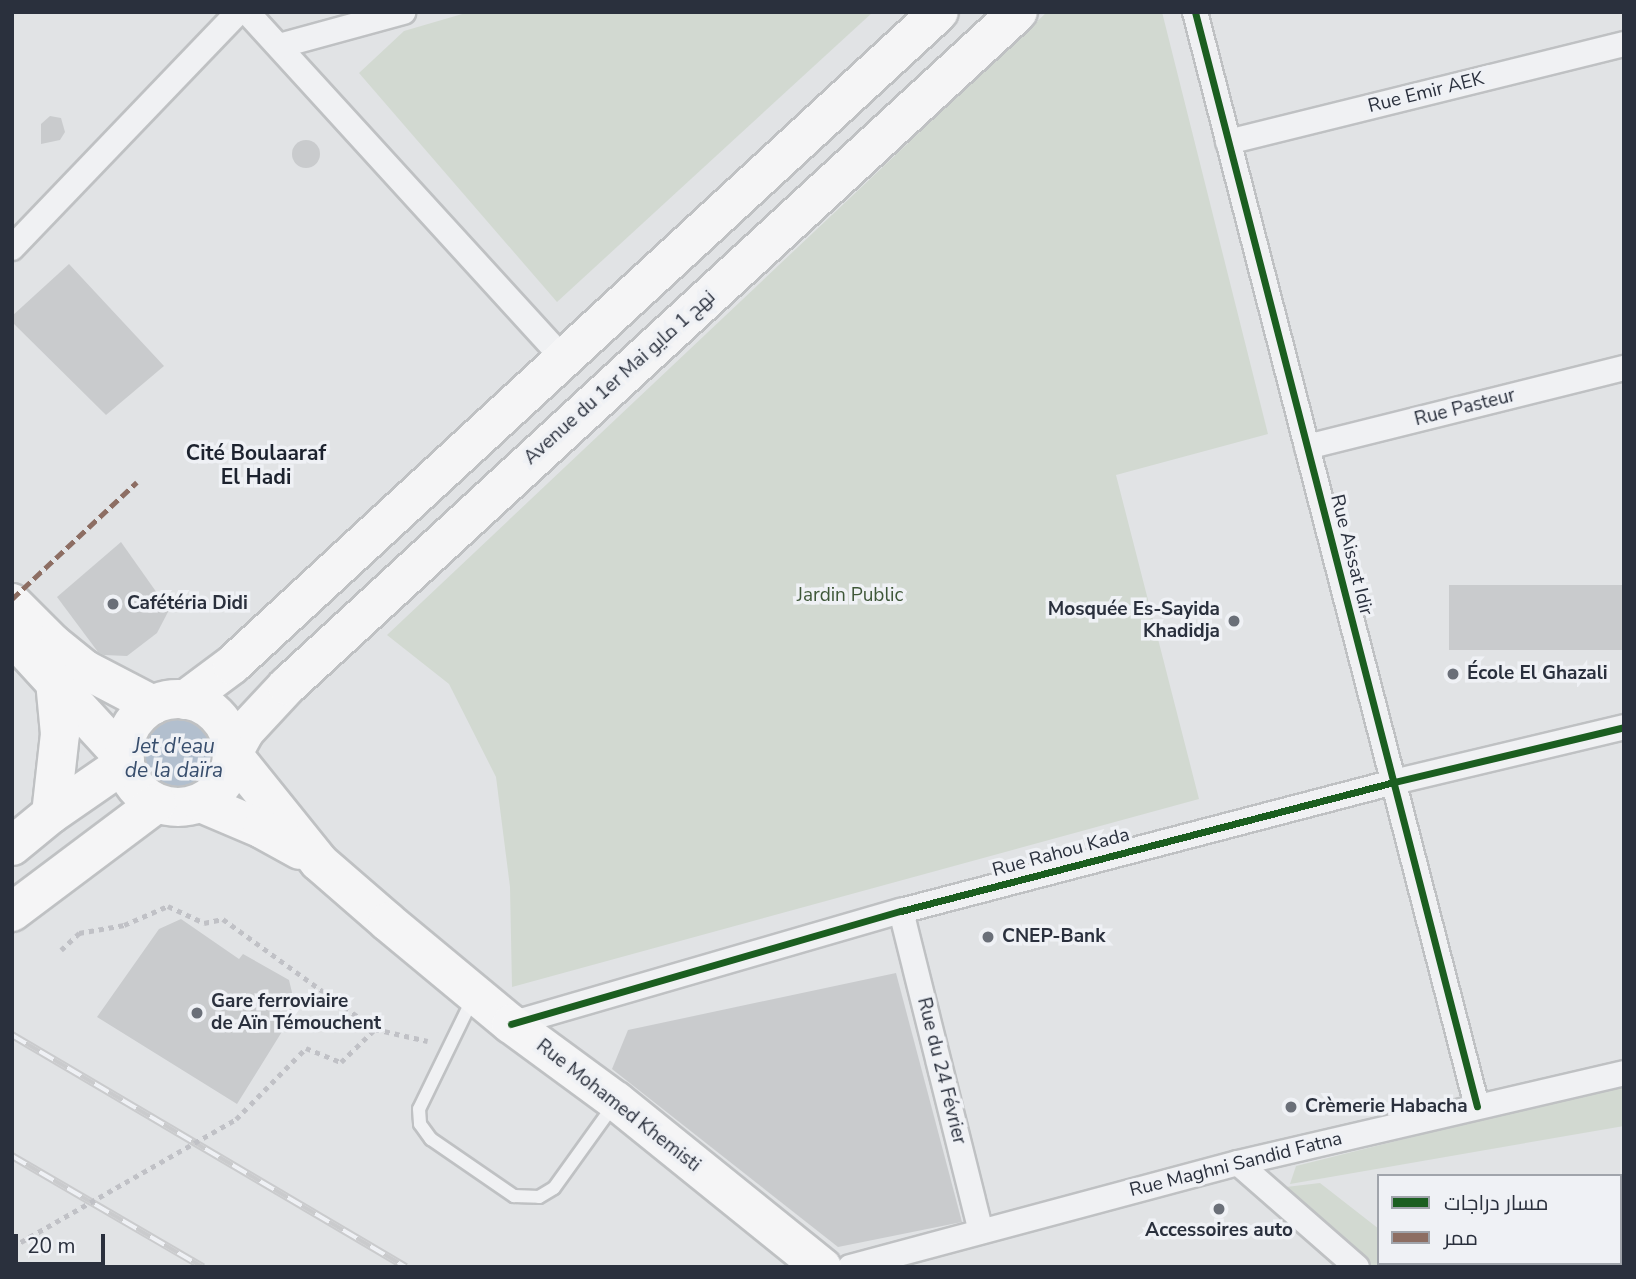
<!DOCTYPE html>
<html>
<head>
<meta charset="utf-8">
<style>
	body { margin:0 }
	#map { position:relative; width:1636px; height:1279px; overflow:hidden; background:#e1e3e5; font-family:"Nunito Sans",Cairo,sans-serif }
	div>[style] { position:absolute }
	.green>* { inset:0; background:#d2d9d1 }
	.water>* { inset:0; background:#b2bfce }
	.round { border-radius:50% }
	.building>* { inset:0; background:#c9cbcd; transform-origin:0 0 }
	.path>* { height:4.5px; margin-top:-2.25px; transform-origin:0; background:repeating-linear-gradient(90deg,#c0c1c6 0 5px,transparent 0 10px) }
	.roads { filter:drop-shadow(2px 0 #bfc1c3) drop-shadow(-2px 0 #bfc1c3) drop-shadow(0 2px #bfc1c3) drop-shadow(0 -2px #bfc1c3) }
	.lane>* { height:12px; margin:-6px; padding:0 6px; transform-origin:6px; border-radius:6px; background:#f0f1f3 }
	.street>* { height:24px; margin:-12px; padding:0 12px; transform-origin:12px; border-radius:12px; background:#f0f1f3 }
	.primary>* { height:38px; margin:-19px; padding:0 19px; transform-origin:19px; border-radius:19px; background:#f5f5f6 }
	.primary>.ring { margin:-19px; padding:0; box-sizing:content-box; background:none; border:38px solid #f5f5f6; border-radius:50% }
	.rail>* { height:8px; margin-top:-4px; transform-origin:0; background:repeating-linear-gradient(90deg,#eff1f5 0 16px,#cacbcd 0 32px); box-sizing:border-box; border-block:2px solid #cacbcd }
	.path-bridge>* { height:4.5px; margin-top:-2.25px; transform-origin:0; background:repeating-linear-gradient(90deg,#c0c1c6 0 5px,transparent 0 10px) }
	.quiet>* { height:5px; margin-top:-2.5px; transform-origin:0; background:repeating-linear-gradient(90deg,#8d6e63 0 10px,transparent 0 15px) }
	.cycleway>* { height:7px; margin:-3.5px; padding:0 3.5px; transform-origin:3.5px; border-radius:3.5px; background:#1b5e20 }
	.dots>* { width:19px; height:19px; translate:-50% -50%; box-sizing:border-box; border:4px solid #eff1f5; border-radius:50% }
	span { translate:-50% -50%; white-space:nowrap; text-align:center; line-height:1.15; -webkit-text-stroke:7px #eff1f5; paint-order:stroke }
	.street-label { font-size:19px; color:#2a303d }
	.park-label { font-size:19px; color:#3e5738 }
	.poi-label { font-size:19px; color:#2a303d; font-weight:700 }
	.left { translate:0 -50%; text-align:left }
	.right { translate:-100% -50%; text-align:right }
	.neighbourhood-label { font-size:21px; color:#1c222e; font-weight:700 }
	.water-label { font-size:21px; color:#384e6d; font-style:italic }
	.frame { position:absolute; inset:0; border:14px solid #2a303d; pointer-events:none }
	.legend { position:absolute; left:1377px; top:1174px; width:245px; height:91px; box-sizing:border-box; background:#eff1f5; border:2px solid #a0a4ab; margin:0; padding:9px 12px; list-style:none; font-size:21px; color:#2a303d }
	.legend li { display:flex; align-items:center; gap:14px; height:35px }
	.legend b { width:35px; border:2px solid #a0a4ab }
	.scale { position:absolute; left:14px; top:1234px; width:91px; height:32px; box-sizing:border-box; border:4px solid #2a303d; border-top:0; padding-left:9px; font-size:21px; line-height:24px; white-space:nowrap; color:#2a303d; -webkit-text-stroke:5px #eff1f5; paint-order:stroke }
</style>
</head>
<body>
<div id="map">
	<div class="green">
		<i style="clip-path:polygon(469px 12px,873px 12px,557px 302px,359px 73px,404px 31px)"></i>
		<i style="clip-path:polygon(1047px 12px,1162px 12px,1268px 434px,1116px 475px,1199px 799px,512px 987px,510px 887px,496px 777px,449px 684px,387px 635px)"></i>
		<i style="clip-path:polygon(1624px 1084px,1624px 1126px,1290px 1184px,1296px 1166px)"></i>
		<i style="clip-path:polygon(1320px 1183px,1379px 1229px,1379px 1263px,1423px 1263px,1428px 1267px,1365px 1267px,1281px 1195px,1286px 1187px)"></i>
	</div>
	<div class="water">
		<i class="round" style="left:135px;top:718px;width:80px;height:80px"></i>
	</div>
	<div class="building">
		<i style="clip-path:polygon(50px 116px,61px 118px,65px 132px,60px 140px,41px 144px,41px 124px)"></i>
		<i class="round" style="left:292px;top:140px;width:28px;height:28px"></i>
		<i style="clip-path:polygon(69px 264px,164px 366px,106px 415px,12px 322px,12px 316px)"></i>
		<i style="clip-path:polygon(121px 542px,169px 610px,157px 633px,127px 656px,104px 655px,98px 652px,57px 597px)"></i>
		<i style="left:1624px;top:585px;width:65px;height:175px;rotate:90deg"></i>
		<i style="clip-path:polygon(181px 919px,239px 959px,243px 954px,289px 980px,296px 1009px,237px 1104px,97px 1017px,159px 929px)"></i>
		<i style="clip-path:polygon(896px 973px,962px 1222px,838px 1247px,612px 1069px,628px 1030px)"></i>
	</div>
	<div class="path">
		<i style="left:61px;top:950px;width:25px;rotate:-43deg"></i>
		<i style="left:79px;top:933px;width:46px;rotate:-10.1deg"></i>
		<i style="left:124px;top:925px;width:48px;rotate:-23.4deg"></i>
		<i style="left:168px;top:906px;width:40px;rotate:25deg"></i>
		<i style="left:204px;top:923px;width:19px;rotate:-12deg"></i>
		<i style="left:223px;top:919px;width:188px;rotate:35.9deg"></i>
		<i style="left:375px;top:1029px;width:54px;rotate:12.8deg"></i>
		<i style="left:236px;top:1119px;width:100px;rotate:-45.4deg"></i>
		<i style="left:306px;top:1048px;width:38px;rotate:22deg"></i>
		<i style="left:341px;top:1062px;width:47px;rotate:-44.1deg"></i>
	</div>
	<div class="roads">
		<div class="lane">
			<i style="left:473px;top:998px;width:123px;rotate:115.9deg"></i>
			<i style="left:419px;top:1109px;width:15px;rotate:86deg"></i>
			<i style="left:420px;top:1124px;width:19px;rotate:54deg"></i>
			<i style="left:431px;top:1139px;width:101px;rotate:34.5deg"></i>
			<i style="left:514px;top:1196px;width:25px;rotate:2deg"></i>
			<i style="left:539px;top:1197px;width:17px;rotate:-31deg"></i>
			<i style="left:554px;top:1188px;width:105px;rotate:-54.3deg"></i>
		</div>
		<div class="street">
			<i style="left:247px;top:12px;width:470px;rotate:47.6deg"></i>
			<i style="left:1195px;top:12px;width:1130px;rotate:75.55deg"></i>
			<i style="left:279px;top:46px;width:129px;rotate:-15.3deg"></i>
			<i style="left:1228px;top:142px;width:408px;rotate:-13.9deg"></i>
			<i style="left:12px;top:248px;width:327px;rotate:-46.2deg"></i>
			<i style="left:1307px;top:447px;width:327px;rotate:-14deg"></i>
			<i style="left:901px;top:911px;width:330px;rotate:76deg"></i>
			<i style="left:511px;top:1024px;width:406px;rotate:-16.2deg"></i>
			<i style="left:901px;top:911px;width:510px;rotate:-14.66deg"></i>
			<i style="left:1394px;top:782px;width:236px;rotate:-13.4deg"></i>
			<i style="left:1238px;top:1163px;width:158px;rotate:41.2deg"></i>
			<i style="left:1620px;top:1231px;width:6px;rotate:-51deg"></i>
			<i style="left:850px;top:1267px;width:402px;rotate:-15deg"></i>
			<i style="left:1238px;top:1163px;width:396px;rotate:-13.1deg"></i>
			<i style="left:1592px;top:1267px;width:5px;rotate:-53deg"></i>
		</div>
		<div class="primary">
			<i style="left:12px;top:603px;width:57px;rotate:45deg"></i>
			<i style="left:52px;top:643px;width:41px;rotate:39.1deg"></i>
			<i style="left:84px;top:669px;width:78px;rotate:27.6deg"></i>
			<i style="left:16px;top:640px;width:161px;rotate:47.5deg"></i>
			<i class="ring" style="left:124px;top:699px;width:70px;height:70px"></i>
			<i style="left:185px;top:700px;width:59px;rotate:-36.7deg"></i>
			<i style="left:232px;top:665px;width:962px;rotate:-42.73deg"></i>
			<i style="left:233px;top:753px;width:25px;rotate:-61deg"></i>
			<i style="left:245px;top:731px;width:62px;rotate:-47deg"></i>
			<i style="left:287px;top:686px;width:994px;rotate:-42.68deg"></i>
			<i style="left:233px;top:755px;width:137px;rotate:51.2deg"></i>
			<i style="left:319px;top:862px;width:91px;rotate:41deg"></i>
			<i style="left:388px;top:922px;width:160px;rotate:39.7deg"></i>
			<i style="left:511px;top:1024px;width:130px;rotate:36.3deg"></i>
			<i style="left:616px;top:1101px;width:265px;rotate:38.9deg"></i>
			<i style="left:201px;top:803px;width:66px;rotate:23.1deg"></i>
			<i style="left:262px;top:829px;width:43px;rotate:28.9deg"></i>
			<i style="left:51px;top:814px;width:81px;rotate:-83.6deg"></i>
			<i style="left:60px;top:734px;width:53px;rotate:-95.4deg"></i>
			<i style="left:12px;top:846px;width:50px;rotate:-39.4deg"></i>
			<i style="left:51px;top:814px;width:90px;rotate:-34.6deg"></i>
			<i style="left:12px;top:912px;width:181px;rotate:-36.9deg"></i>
		</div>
	</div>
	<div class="rail">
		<i style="left:12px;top:1035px;width:457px;rotate:30.5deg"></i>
		<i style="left:12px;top:1156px;width:221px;rotate:30.2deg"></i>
	</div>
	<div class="path-bridge">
		<i style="left:12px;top:1247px;width:258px;rotate:-29.7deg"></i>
	</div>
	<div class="quiet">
		<i style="left:12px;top:599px;width:171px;rotate:-43.1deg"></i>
	</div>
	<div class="cycleway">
		<i style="left:1195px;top:12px;width:1130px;rotate:75.55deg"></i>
		<i style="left:511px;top:1024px;width:406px;rotate:-16.2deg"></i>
		<i style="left:901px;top:911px;width:510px;rotate:-14.66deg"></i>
		<i style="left:1394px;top:782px;width:236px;rotate:-13.4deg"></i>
	</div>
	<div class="dots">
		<i style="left:113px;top:604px;background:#6a6f78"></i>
		<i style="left:1234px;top:621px;background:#6a6f78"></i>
		<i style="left:1453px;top:674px;background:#6a6f78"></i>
		<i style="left:988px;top:937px;background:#6a6f78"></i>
		<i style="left:197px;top:1013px;background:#6a6f78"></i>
		<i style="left:1291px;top:1107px;background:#6a6f78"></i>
		<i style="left:1219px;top:1209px;background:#6a6f78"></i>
	</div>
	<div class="street-label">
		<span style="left:1426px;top:93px;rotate:-14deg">Rue Emir AEK</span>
		<span style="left:620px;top:378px;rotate:-42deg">Avenue du 1er Mai نهج 1 مايو</span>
		<span style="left:1465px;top:408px;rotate:-14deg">Rue Pasteur</span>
		<span style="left:1351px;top:555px;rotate:76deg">Rue Aissat Idir</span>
		<span style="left:1061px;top:853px;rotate:-15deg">Rue Rahou Kada</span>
		<span style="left:941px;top:1071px;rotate:76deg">Rue du 24 Février</span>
		<span style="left:618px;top:1106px;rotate:38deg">Rue Mohamed Khemisti</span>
		<span style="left:1236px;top:1165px;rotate:-14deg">Rue Maghni Sandid Fatna</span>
	</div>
	<div class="park-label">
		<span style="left:850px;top:596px">Jardin Public</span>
	</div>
	<div class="poi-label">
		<span class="left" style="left:127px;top:604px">Cafétéria Didi</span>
		<span class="right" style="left:1220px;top:621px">Mosquée Es-Sayida<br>Khadidja</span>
		<span class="left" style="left:1467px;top:674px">École El Ghazali</span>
		<span class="left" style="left:1002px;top:937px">CNEP-Bank</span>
		<span class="left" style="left:211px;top:1013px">Gare ferroviaire<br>de Aïn Témouchent</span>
		<span class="left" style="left:1305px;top:1107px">Crèmerie Habacha</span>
		<span style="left:1219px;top:1231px">Accessoires auto</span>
	</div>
	<div class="neighbourhood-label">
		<span style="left:256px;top:465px">Cité Boulaaraf<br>El Hadi</span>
	</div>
	<div class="water-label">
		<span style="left:174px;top:758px">Jet d'eau<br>de la daïra</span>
	</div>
	<div class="frame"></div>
	<ul class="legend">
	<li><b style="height:9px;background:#1b5e20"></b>مسار دراجات</li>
	<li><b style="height:9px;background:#8d6e63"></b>ممر</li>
	</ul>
	<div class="scale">20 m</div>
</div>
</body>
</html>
